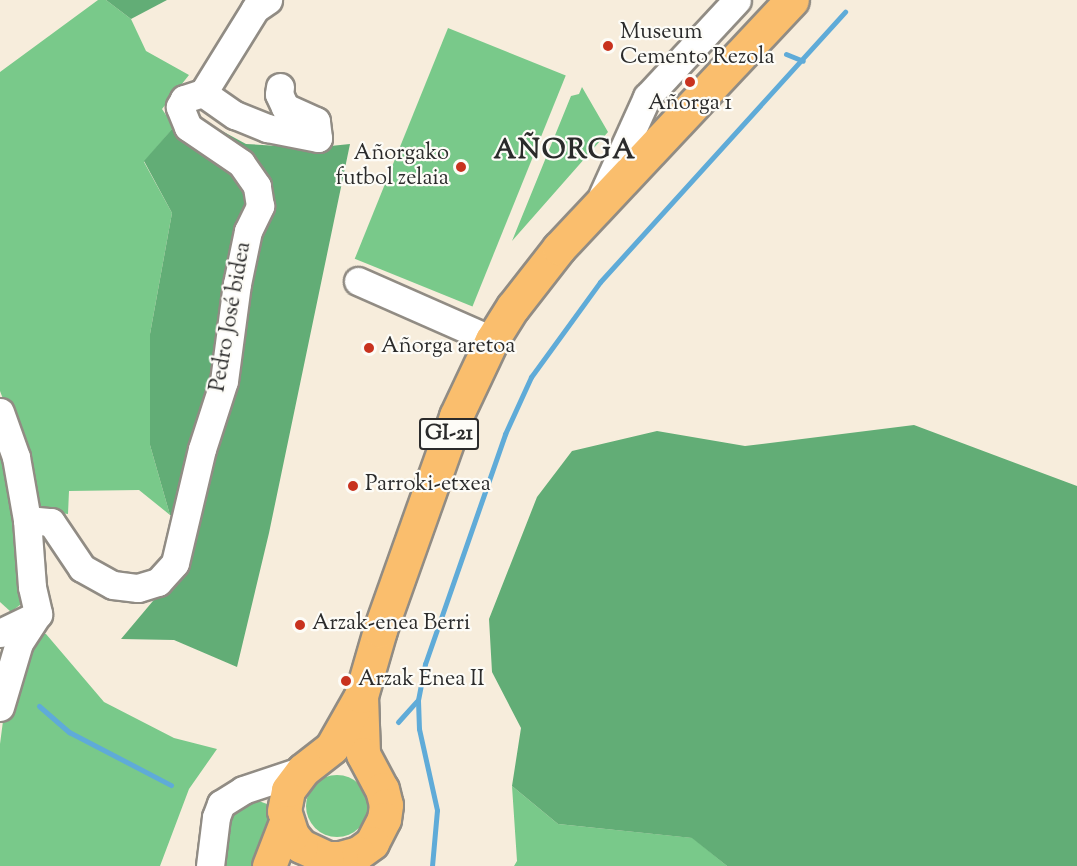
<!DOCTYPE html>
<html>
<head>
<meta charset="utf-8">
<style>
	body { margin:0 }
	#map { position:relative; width:1077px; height:866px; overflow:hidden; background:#f7eddc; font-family:"Sorts Mill Goudy",serif }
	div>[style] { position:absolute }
	.green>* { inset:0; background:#79c98a; transform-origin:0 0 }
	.round { border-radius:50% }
	.forest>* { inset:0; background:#62ad76 }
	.stream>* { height:5px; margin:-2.5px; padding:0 2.5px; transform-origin:2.5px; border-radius:2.5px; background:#5fabd8 }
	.roads { filter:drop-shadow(2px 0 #918c84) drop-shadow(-2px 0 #918c84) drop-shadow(0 2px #918c84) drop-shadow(0 -2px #918c84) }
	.minor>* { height:27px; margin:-13.5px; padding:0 13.5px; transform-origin:13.5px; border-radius:13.5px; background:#fff }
	.major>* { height:33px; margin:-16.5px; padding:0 16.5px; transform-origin:16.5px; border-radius:16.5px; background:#fabe6d }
	.dots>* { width:16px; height:16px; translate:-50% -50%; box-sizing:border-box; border:3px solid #fdfcf7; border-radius:50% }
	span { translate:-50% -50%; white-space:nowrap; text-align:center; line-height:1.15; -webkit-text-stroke:4.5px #fdfcf7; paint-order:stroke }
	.shield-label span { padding:2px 4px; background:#fdfcf7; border:2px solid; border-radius:4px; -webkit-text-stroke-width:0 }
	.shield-label { font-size:21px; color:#2b2b2b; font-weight:700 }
	.poi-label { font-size:22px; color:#2b2b2b }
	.left { translate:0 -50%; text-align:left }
	.right { translate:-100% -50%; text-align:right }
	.street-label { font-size:22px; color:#2b2b2b }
	.district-label { font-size:28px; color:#2b2b2b; font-weight:700; letter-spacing:1.5px }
</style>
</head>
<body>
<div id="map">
	<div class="green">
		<i style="clip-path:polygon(98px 0,106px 0,131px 19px,146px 51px,189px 75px,162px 109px,174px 127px,144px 162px,172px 213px,150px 334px,150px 445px,170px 515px,139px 490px,69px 491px,68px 514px,34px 510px,16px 433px,0 391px,0 72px)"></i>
		<i style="left:448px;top:28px;width:127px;height:249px;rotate:22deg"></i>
		<i style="clip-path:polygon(582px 87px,608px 132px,512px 241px,571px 96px,579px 94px)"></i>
		<i style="clip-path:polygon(0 454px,12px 511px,25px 601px,11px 612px,0 602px)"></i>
		<i style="clip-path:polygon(33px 634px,46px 634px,104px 702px,174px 738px,217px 749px,189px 789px,160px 866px,0 866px,0 744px,3px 721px,22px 661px)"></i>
		<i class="round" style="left:306px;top:775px;width:62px;height:62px"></i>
		<i style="clip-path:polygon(512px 786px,558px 824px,693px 838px,727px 866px,514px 866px,517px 861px)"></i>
		<i style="clip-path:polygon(253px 799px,267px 804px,273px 816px,262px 866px,221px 866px,226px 828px,235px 808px)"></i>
	</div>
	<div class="forest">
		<i style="clip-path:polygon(106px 0,167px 0,131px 19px)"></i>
		<i style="clip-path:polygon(187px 112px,246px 144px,311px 148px,350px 144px,269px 533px,237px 667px,174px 640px,121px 639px,179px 570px,193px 527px,170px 515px,150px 445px,150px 334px,172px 213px,144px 161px)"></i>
		<i style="clip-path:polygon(914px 425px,1077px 486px,1077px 866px,727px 866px,692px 838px,558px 824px,512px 786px,521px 728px,492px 672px,489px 619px,537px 497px,572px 451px,657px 431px,745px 446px)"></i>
	</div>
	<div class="stream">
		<i style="left:786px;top:54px;width:18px;rotate:22deg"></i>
		<i style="left:39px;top:706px;width:40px;rotate:41deg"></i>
		<i style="left:69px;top:732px;width:115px;rotate:27.5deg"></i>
		<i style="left:398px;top:722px;width:28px;rotate:-48deg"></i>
		<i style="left:432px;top:866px;width:56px;rotate:-84.9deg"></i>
		<i style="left:437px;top:810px;width:83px;rotate:-102.5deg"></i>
		<i style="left:419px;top:729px;width:29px;rotate:-92deg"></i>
		<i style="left:418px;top:700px;width:37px;rotate:-79deg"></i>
		<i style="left:425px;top:664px;width:244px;rotate:-70.8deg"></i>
		<i style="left:505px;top:434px;width:63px;rotate:-65.5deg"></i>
		<i style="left:531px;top:377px;width:117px;rotate:-54deg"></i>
		<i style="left:600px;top:282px;width:365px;rotate:-47.8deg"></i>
	</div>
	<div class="roads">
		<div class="minor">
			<i style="left:203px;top:93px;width:99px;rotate:-58.2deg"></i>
			<i style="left:255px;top:9px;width:16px;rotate:-35deg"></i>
			<i style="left:603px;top:194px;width:107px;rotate:-65.6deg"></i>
			<i style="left:647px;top:97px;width:132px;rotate:-47.1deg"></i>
			<i style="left:358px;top:281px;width:146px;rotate:23.8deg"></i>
			<i style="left:0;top:412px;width:48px;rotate:70.4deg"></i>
			<i style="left:16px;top:457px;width:64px;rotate:80.1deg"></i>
			<i style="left:27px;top:520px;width:67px;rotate:85.7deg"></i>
			<i style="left:32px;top:587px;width:28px;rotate:77deg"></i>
			<i style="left:27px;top:520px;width:24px;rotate:5deg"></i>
			<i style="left:51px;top:522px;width:55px;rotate:56deg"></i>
			<i style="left:82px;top:568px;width:35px;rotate:29deg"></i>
			<i style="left:113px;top:585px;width:25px;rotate:7deg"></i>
			<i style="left:138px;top:588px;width:21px;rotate:-17deg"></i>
			<i style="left:158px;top:582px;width:25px;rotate:-48deg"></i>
			<i style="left:175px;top:563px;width:117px;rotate:-76.7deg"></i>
			<i style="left:202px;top:449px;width:71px;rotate:-72.1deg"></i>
			<i style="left:224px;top:381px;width:98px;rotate:-82.4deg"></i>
			<i style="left:237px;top:284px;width:54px;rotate:-78.3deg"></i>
			<i style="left:248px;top:231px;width:28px;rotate:-64deg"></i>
			<i style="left:260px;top:206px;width:20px;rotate:-99deg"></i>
			<i style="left:257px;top:186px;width:28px;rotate:-125deg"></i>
			<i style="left:241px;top:163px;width:64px;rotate:-145.8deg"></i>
			<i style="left:188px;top:127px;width:22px;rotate:-112deg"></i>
			<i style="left:180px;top:107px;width:9px;rotate:-63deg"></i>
			<i style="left:184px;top:99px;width:20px;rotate:-18deg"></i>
			<i style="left:203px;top:93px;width:39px;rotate:35deg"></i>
			<i style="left:235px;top:115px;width:35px;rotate:22deg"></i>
			<i style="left:267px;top:128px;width:52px;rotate:11.1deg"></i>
			<i style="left:318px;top:138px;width:17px;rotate:-97deg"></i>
			<i style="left:316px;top:121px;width:34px;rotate:-156deg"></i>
			<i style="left:285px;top:107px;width:14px;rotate:-115deg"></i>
			<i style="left:279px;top:94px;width:7px;rotate:-82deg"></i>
			<i style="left:0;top:633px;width:41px;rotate:-25.9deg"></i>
			<i style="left:0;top:707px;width:67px;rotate:-73.5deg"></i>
			<i style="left:19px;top:643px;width:35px;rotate:-57deg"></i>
			<i style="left:210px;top:866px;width:49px;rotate:-83deg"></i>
			<i style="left:216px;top:817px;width:14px;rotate:-69deg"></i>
			<i style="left:221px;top:804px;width:26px;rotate:-32deg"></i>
			<i style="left:243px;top:790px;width:63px;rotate:-18.4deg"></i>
		</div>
		<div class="major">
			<i style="left:361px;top:696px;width:58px;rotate:88deg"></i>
			<i style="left:363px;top:754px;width:40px;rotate:62deg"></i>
			<i style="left:382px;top:789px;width:16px;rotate:76deg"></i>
			<i style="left:386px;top:805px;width:14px;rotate:98deg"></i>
			<i style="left:384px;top:819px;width:27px;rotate:117deg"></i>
			<i style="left:372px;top:843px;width:17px;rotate:144deg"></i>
			<i style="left:358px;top:853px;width:18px;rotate:164deg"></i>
			<i style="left:341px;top:858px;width:14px;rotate:180deg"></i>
			<i style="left:327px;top:858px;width:29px;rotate:-155deg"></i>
			<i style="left:301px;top:846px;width:14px;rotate:-129deg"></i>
			<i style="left:292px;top:835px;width:25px;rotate:-108deg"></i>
			<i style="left:284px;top:811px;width:21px;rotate:-79deg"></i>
			<i style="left:288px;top:790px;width:25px;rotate:-53deg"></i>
			<i style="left:303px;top:770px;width:37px;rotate:-38deg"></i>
			<i style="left:332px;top:747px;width:59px;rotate:-60.4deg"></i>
			<i style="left:361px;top:696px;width:69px;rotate:-73.9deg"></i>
			<i style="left:380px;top:630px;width:227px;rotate:-70.4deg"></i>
			<i style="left:456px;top:416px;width:84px;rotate:-64.7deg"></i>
			<i style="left:492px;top:340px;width:39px;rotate:-58deg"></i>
			<i style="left:513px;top:307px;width:75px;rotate:-52.1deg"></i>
			<i style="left:559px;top:248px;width:340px;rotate:-46.8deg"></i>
			<i style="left:269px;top:866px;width:47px;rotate:-68.9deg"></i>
		</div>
	</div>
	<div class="dots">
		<i style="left:608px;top:46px;background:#c8321e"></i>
		<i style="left:690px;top:82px;background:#c8321e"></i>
		<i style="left:461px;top:167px;background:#c8321e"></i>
		<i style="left:369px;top:348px;background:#c8321e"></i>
		<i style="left:353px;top:486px;background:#c8321e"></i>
		<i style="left:300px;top:625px;background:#c8321e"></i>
		<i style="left:346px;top:681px;background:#c8321e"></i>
	</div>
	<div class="shield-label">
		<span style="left:449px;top:434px">GI-21</span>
	</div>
	<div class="poi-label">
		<span class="left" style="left:620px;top:46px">Museum<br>Cemento Rezola</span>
		<span style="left:690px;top:105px">Añorga 1</span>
		<span class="right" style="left:449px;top:167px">Añorgako<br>futbol zelaia</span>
		<span class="left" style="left:381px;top:348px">Añorga aretoa</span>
		<span class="left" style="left:365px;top:486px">Parroki-etxea</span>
		<span class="left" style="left:312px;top:625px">Arzak-enea Berri</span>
		<span class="left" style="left:358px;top:681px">Arzak Enea II</span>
	</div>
	<div class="street-label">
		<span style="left:232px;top:317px;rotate:-80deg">Pedro José bidea</span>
	</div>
	<div class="district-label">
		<span style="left:565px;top:151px">AÑORGA</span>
	</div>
</div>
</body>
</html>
